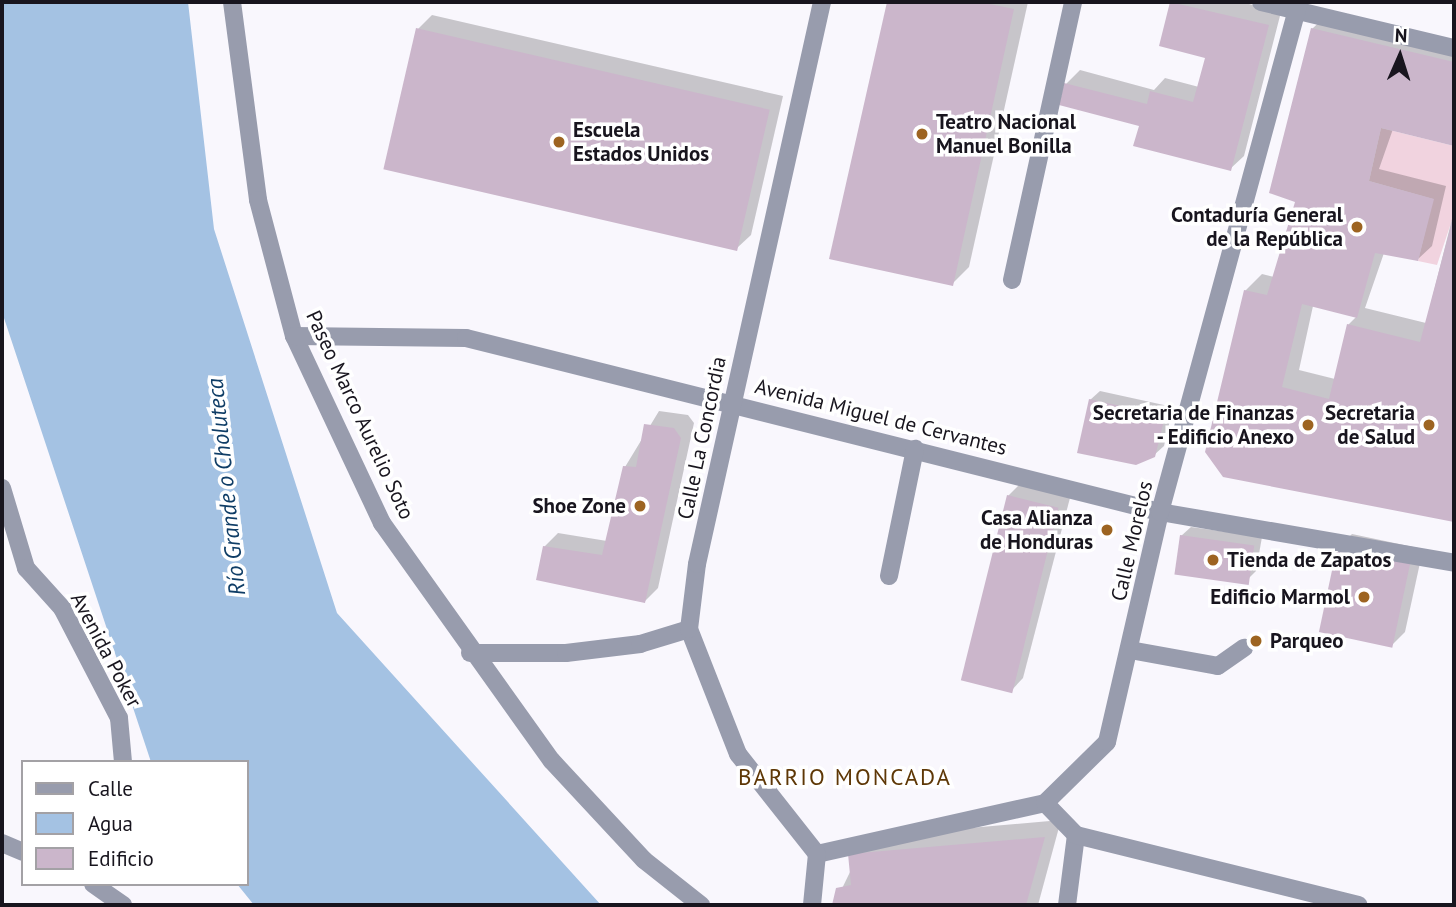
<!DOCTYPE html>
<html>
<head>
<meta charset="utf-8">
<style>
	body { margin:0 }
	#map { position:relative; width:1456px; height:907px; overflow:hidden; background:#f9f7fd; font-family:"PT Sans",sans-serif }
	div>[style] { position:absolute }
	.green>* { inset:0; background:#f1d3df }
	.water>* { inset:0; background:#a4c2e3 }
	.shadow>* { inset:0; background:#0003 }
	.building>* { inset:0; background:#cbb6cb; transform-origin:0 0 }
	.minor>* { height:18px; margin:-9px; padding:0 9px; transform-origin:9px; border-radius:9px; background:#989cad }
	.dots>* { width:19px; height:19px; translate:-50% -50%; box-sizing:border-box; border:4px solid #fff; border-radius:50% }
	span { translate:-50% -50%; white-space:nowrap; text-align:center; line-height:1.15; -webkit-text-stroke:7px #fff; paint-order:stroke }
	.poi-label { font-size:21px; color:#18151e; font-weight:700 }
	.left { translate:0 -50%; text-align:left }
	.right { translate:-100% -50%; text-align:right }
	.street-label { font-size:21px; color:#18151e }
	.water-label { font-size:23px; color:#0f3d66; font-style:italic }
	.neighbourhood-label { font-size:23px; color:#5e3706; letter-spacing:2px }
	.frame { position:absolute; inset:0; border:4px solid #18151e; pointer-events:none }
	.legend { position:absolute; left:21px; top:760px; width:228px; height:126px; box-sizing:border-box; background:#fff; border:2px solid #a3a1a5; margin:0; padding:9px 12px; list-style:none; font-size:21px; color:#18151e }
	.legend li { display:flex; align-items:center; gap:14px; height:35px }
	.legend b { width:35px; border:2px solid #a3a1a5 }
	.north { position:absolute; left:1365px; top:21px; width:70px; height:70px; -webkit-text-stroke:5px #fff; paint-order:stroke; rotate:3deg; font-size:19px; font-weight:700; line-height:28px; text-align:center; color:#18151e }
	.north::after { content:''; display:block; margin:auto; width:24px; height:32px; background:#18151e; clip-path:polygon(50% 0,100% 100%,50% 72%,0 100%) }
</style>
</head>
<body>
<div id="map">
	<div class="green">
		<i style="clip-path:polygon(1381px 128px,1454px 146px,1454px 214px,1437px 265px,1418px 261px,1433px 199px,1369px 181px)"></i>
	</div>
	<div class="water">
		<i style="clip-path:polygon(2px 2px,188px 2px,214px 229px,337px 613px,601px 905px,254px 905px,237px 884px,247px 884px,247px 762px,151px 762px,2px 312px)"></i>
	</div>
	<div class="shadow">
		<i style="clip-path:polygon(889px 2px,1028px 2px,969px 267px,952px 284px,831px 258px)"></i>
		<i style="clip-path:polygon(1172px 2px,1241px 2px,1281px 12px,1244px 156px,1230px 169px,1066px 84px,1080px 70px,1154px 90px,1165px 78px,1199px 87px,1207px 57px,1161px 45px)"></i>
		<i style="clip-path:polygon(evenodd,1330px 12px,1454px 41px,1454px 144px,1393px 129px,1379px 169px,1446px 186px,1432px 246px,1418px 259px,1384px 253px,1365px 308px,1426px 323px,1454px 211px,1454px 520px,1224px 475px,1245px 291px,1262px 274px,1274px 277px,1297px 201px,1312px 29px,1330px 12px,1313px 306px,1357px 316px,1348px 325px,1335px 379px,1299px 370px,1313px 306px)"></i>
		<i style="clip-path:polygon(432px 15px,783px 96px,751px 235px,737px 248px,418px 29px)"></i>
		<i style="clip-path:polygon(1100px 391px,1173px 407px,1164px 446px,1154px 455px,1090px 400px)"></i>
		<i style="clip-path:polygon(659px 411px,688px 415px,694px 423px,658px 588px,645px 601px,544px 547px,558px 533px,607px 541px,625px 467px)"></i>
		<i style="clip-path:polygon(1022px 482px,1071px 494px,1023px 678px,1010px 692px,1008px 496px)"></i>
		<i style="clip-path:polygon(1191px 527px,1262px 537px,1256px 571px,1246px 581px,1181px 536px)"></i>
		<i style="clip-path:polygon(1352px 534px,1423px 549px,1405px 632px,1391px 646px,1338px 548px)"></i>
		<i style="clip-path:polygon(1061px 820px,1038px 905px,834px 905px,867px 837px)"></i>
	</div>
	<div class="building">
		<i style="clip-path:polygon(887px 2px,980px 2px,1014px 9px,953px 286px,829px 259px)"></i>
		<i style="clip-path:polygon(1170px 2px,1269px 25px,1231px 171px,1133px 146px,1139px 126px,1059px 105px,1064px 83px,1147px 104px,1150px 91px,1193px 102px,1205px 58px,1159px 46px)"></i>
		<i style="left:416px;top:28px;width:363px;height:145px;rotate:13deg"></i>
		<i style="clip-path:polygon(1311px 28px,1454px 62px,1454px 146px,1381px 128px,1369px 181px,1434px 199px,1418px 261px,1375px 253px,1357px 318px,1302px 304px,1282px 387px,1329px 399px,1347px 324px,1420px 342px,1454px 214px,1454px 522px,1223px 477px,1205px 452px,1244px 290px,1267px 295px,1295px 202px,1269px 193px)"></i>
		<i style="clip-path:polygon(1089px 399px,1165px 416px,1155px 457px,1136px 465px,1077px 453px)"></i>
		<i style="clip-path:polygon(644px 424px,674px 428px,681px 438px,645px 603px,536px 580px,543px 546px,602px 555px,623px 466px,636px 467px)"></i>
		<i style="left:1007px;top:495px;width:53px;height:191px;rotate:14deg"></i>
		<i style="left:1180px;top:535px;width:75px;height:40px;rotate:8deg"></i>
		<i style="left:1337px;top:547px;width:75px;height:87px;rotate:12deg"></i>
		<i style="clip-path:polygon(1045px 837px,1026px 905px,832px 905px,836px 888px,851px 885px,848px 854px)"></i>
	</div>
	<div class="minor">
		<i style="left:232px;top:2px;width:200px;rotate:82.5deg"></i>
		<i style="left:258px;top:200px;width:141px;rotate:75.2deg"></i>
		<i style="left:294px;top:336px;width:207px;rotate:64.8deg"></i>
		<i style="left:382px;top:523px;width:292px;rotate:54.5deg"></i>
		<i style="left:552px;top:761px;width:135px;rotate:47.1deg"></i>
		<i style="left:644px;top:860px;width:73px;rotate:38.3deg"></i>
		<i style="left:1261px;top:2px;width:198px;rotate:13.4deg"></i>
		<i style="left:1012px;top:280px;width:285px;rotate:-77.6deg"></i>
		<i style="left:294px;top:336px;width:172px;rotate:0.7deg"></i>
		<i style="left:466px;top:338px;width:715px;rotate:14.08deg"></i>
		<i style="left:1160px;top:512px;width:298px;rotate:9.8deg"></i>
		<i style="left:2px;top:488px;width:84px;rotate:73.3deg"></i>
		<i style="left:26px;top:568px;width:54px;rotate:48deg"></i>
		<i style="left:62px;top:608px;width:124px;rotate:62.6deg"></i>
		<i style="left:119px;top:718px;width:44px;rotate:84.8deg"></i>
		<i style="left:889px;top:576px;width:130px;rotate:-78.4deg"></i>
		<i style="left:1130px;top:650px;width:89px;rotate:10.3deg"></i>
		<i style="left:1218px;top:666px;width:32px;rotate:-35deg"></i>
		<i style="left:470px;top:653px;width:96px"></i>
		<i style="left:566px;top:653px;width:75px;rotate:-6.9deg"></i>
		<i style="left:640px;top:644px;width:51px;rotate:-17deg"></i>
		<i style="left:1045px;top:803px;width:45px;rotate:45.9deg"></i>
		<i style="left:1076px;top:835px;width:71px;rotate:97.3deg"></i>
		<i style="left:1076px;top:835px;width:291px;rotate:13.9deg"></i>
		<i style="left:2px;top:843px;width:23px;rotate:23deg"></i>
		<i style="left:817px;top:854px;width:234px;rotate:-12.6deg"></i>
		<i style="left:1045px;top:803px;width:87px;rotate:-44.5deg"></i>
		<i style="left:1107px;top:742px;width:236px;rotate:-77deg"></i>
		<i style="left:1160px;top:512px;width:529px;rotate:-74.75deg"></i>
		<i style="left:817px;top:854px;width:127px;rotate:-128.3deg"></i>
		<i style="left:738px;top:754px;width:134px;rotate:-111.4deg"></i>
		<i style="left:689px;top:629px;width:65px;rotate:-83deg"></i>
		<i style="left:697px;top:564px;width:576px;rotate:-77.46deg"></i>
		<i style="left:93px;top:884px;width:37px;rotate:35deg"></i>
		<i style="left:812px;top:905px;width:51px;rotate:-84.4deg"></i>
	</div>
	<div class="dots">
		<i style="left:922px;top:134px;background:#9d6421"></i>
		<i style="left:559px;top:142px;background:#9d6421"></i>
		<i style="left:1357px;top:227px;background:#9d6421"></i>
		<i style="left:1308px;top:425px;background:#9d6421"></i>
		<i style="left:1429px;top:425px;background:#9d6421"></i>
		<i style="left:640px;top:506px;background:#9d6421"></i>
		<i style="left:1107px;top:530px;background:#9d6421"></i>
		<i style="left:1213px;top:560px;background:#9d6421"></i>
		<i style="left:1364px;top:597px;background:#9d6421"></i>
		<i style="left:1256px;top:641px;background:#9d6421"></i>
	</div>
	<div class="poi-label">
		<span class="left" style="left:936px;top:134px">Teatro Nacional<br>Manuel Bonilla</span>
		<span class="left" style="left:573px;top:142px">Escuela<br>Estados Unidos</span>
		<span class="right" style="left:1343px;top:227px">Contaduría General<br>de la República</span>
		<span class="right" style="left:1294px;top:425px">Secretaria de Finanzas<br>- Edificio Anexo</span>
		<span class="right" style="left:1415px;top:425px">Secretaria<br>de Salud</span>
		<span class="right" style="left:626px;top:506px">Shoe Zone</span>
		<span class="right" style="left:1093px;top:530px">Casa Alianza<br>de Honduras</span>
		<span class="left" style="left:1227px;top:560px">Tienda de Zapatos</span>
		<span class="right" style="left:1350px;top:597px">Edificio Marmol</span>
		<span class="left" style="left:1270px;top:641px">Parqueo</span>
	</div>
	<div class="street-label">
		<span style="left:360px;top:415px;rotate:65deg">Paseo Marco Aurelio Soto</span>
		<span style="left:881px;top:417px;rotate:14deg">Avenida Miguel de Cervantes</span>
		<span style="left:702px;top:438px;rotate:-78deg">Calle La Concordia</span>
		<span style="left:1132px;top:541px;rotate:-77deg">Calle Morelos</span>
		<span style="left:106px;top:650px;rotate:62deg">Avenida Poker</span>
	</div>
	<div class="water-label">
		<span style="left:226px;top:487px;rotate:-96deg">Río Grande o Choluteca</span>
	</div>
	<div class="neighbourhood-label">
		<span style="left:845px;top:777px">BARRIO MONCADA</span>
	</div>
	<div class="frame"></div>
	<ul class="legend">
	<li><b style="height:9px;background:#989cad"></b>Calle</li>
	<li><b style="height:19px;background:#a4c2e3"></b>Agua</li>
	<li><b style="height:19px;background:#cbb6cb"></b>Edificio</li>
	</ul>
	<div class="north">N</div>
</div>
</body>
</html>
